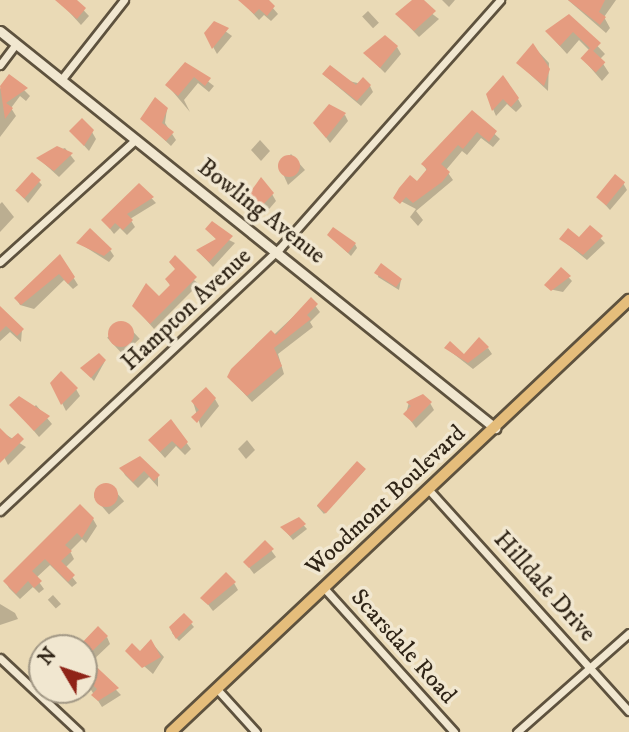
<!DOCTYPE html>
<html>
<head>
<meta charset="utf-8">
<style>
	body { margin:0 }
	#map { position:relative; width:629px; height:732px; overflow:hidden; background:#eadab6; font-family:"IM FELL DW Pica",serif }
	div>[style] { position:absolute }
	.shadow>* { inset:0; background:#0003; transform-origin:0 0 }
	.building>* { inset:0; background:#e59c80; transform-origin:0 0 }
	.round { border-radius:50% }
	.roads { filter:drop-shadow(2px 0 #5e523e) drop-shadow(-2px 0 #5e523e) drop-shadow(0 2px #5e523e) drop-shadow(0 -2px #5e523e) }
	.minor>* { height:7px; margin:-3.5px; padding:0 3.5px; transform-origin:3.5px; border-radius:3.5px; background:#f1e7d0 }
	.tertiary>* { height:9px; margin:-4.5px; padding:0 4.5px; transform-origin:4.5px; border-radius:4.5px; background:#f1e7d0 }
	.primary>* { height:10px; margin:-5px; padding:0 5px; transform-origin:5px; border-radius:5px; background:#e5bd7b }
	span { translate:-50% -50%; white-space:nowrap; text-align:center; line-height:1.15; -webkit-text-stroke:7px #f1e7d0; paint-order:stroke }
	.street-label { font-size:24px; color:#2f2416 }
	.north { position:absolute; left:28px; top:634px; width:70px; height:70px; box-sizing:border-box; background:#f1e7d0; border:2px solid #a39986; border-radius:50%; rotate:309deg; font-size:19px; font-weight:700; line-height:28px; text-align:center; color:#2f2416 }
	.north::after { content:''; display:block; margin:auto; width:24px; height:32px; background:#8f2418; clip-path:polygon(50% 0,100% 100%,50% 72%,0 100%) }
</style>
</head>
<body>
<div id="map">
	<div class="shadow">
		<i style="clip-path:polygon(74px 0,89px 16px,81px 25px,60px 2px)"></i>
		<i style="clip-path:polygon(240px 0,266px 0,278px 14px,271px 21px,264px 15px,259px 20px)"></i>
		<i style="clip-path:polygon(414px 0,439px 19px,419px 37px,397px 14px)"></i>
		<i style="clip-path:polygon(442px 0,455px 0,449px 7px)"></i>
		<i style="clip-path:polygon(568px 0,616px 0,604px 17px,610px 28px,606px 33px)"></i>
		<i style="left:368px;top:11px;width:16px;height:8px;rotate:47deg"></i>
		<i style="clip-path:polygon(569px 16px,605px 54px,600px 59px,609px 73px,602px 81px,582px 58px,590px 51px,579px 40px,567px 54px,547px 32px)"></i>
		<i style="clip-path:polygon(214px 23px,232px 36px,217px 54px,206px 34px)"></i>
		<i style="clip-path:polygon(533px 46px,549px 63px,548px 91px,518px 63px)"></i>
		<i style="clip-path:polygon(397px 47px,401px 54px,385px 73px,365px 53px)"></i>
		<i style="clip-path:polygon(185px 64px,214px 86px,209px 92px,198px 83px,184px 100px,190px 112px,168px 86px)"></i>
		<i style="clip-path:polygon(324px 75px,370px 86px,373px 92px,361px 106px)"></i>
		<i style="clip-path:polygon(10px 76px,30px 96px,26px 101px,20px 96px,11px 108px,16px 116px,0 137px,0 89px)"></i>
		<i style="clip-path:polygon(487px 95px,518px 99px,522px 106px,516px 112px,507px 104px,496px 116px)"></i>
		<i style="clip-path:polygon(167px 109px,165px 123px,176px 140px,171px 146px,142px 119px)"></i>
		<i style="clip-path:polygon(472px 113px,500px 139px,493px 147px,481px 138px,467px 155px,462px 151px,446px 170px,453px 180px,416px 211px,423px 220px,418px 226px,410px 217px,416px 209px,395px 198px,417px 184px,427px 171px,423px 164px)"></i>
		<i style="clip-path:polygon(345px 115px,348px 121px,330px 143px,315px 123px)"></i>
		<i style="clip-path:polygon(71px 131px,92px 132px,96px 139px,89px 151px)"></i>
		<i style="clip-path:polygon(260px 140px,270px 151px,261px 161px,251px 150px)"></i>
		<i style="clip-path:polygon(65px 148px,75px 161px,59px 177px,38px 158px)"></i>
		<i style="clip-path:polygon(291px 154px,305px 170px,288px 185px,280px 167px)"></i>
		<i style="clip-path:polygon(32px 174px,42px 185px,28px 203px,17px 191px)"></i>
		<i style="clip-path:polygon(623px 183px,627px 190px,610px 210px,598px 197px)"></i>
		<i style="clip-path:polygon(139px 185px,156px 203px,130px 219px,135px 227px,127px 235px,120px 228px,114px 234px,103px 220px)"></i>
		<i style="clip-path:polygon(272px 194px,276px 201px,264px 215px,255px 201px)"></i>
		<i style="clip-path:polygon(2px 202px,14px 217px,0 232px,0 204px)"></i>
		<i style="clip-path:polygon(590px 227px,605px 243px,587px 260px,561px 239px,579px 240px)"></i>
		<i style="clip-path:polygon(207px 229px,235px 243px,213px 267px,198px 251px,217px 240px)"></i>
		<i style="clip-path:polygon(329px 235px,355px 244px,357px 248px,351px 256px)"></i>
		<i style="clip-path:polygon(79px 243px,110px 250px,114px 256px,109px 262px)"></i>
		<i style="clip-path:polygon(60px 256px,78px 285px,73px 289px,64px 280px,34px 309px,20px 305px,16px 298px)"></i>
		<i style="clip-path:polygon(171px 262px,199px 284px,154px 329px,134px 306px,159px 299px,171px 287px,167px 280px,176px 270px)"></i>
		<i style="clip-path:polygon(381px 266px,401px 280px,399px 290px,378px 277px)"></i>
		<i style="clip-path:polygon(561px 269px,572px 281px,563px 292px,549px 289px)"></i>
		<i style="clip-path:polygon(311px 300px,320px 312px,310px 322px,313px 327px,278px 354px,284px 374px,252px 402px,229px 377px)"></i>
		<i style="clip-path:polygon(0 311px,22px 330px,21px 342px,10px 332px,0 341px)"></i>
		<i style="left:124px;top:322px;width:23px;height:23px;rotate:47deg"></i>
		<i style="clip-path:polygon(446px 348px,464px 356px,488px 348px,492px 354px,473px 369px)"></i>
		<i style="clip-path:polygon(105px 361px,94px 381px,82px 368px)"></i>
		<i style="clip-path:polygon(52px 383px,76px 389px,80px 396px,66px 411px)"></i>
		<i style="clip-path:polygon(215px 399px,219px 406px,201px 428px,193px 402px)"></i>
		<i style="clip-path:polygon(409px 402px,430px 403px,434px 410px,416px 428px,406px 414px)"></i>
		<i style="clip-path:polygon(12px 405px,30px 411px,36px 405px,52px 424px,39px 437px)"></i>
		<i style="clip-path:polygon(171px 422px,191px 449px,185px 455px,176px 446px,165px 458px,150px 441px)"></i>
		<i style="clip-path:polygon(0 431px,26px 447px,8px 465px,0 449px)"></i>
		<i style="clip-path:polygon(247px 440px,255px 450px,246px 459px,238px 449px)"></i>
		<i style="clip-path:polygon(140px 458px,158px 476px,158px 487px,149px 477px,138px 488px,125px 475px,122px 469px)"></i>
		<i style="clip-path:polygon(365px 470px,324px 514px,317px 506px)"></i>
		<i style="left:109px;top:484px;width:23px;height:20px;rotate:49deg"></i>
		<i style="clip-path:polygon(93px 519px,97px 526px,86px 543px,82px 539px,70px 551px,74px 559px,65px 568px,77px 583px,72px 587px,50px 565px,36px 578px,44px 589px,39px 593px,33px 587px,20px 599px,9px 588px,5px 581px)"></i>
		<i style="clip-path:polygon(298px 519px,307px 529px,293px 540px,282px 527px)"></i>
		<i style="clip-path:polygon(265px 542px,276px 557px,254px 574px,245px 562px)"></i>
		<i style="clip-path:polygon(234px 583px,238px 590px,213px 611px,203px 598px)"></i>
		<i style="left:53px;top:595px;width:12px;height:7px;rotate:48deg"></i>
		<i style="clip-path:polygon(0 604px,15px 613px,18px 619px,0 625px)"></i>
		<i style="clip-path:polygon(184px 615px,194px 627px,179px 641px,172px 633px)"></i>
		<i style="clip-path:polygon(107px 637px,110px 644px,90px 663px,121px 695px,102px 707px,84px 679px,79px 648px)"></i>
		<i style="clip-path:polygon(151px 642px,164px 657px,153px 674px,127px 651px,140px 653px)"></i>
	</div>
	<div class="building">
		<i style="clip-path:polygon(55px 0,77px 0,86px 8px,77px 19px)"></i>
		<i style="clip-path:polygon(238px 0,269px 0,275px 6px,267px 16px,259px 9px,254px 14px)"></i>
		<i style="clip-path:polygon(412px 0,424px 0,436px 11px,414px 31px,395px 14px)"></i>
		<i style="clip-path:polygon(568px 0,605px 0,599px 12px,606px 17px,600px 25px)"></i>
		<i style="clip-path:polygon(569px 14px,601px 43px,593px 51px,573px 32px,560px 46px,545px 31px)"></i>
		<i style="clip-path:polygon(214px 21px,229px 28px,212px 49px,204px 33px)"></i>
		<i style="clip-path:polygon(385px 35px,398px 46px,380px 68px,363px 53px)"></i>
		<i style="clip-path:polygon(533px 43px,550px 69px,544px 86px,516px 63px)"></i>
		<i style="left:590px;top:48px;width:21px;height:14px;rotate:43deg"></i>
		<i style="clip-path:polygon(185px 62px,211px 78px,205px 86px,194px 77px,178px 96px,165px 85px)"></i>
		<i style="clip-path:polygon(330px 65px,356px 85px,363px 77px,371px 85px,357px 101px,322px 74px)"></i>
		<i style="clip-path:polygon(9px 74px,28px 88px,6px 103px,13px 108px,5px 119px,0 86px)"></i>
		<i style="clip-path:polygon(503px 75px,519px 98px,511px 107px,503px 99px,492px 111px,486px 94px)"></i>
		<i style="clip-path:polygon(155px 97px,168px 108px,162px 123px,174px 132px,166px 141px,140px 119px)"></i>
		<i style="clip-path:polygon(329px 104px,346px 113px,326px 138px,313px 123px)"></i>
		<i style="clip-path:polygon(472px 110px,497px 131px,489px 142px,477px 132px,463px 149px,458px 145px,441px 164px,450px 172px,442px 182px,413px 203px,406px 197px,400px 204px,393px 198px,399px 188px,410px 175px,417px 181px,427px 169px,421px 164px)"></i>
		<i style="clip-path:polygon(82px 118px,94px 130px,84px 146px,69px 131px)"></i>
		<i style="clip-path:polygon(57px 146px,73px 153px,54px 171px,36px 158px)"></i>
		<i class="round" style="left:278px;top:155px;width:22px;height:22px"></i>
		<i style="left:32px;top:172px;width:12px;height:25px;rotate:42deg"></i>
		<i style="left:615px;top:174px;width:13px;height:30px;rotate:39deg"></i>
		<i style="clip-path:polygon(261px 177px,274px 193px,259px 209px,249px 194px)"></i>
		<i style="clip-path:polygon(139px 183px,154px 197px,127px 214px,133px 220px,123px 230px,115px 223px,110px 229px,101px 220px)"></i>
		<i style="clip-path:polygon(212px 221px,233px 236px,209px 262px,196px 250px,216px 239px,205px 229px)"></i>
		<i style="clip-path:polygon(590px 225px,603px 236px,583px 255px,559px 239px,568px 228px,579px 237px)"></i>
		<i style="clip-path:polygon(333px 227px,356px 243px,348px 253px,327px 235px)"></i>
		<i style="clip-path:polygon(90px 228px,112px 249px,104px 256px,76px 243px)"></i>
		<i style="clip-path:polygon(60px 254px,75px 277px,68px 284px,59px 274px,21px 305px,14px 298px)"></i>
		<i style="clip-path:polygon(175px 255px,197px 277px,150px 324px,132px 306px,146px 283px,159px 296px,170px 285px,165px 279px,175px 269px,169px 262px)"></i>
		<i style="clip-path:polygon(381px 263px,402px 279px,396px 287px,374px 273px)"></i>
		<i style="clip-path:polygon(561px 267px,571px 276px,551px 291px,544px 285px)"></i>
		<i style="clip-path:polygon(311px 297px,318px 304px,307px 315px,311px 319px,274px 348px,282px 366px,247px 396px,227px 377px,231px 369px,271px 330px,276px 335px)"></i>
		<i style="clip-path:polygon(0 306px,24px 329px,17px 336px,6px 326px,0 332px)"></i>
		<i class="round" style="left:108px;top:321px;width:26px;height:26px"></i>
		<i style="clip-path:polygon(479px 337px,489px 347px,468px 363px,444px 348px,450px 341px,464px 354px)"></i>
		<i style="clip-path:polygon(99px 353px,106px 360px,91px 378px,80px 368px)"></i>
		<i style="clip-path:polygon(61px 371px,78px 388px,61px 405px,50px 383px)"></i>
		<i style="clip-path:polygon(206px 387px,216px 398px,197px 423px,191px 417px,199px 410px,191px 401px)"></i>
		<i style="clip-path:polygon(423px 394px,432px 402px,412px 422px,403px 414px,411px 406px,406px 402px)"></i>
		<i style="clip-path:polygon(19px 396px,50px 416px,34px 431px,9px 405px)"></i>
		<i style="clip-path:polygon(171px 419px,188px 442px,181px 449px,172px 441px,160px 452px,148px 440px)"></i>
		<i style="clip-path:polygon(0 428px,11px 439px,18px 433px,24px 439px,0 463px)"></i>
		<i style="clip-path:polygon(140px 456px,160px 475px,154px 481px,144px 471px,133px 482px,119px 468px)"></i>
		<i style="left:357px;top:461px;width:12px;height:60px;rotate:42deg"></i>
		<i class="round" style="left:94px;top:483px;width:24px;height:24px"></i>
		<i style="clip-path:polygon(80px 504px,94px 518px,82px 538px,77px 533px,65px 545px,72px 551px,61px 561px,75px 575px,68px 582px,45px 559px,32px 571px,42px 581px,34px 588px,28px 581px,16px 594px,3px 581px)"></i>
		<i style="clip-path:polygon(299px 517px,306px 524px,290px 536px,280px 527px)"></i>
		<i style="clip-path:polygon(265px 540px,274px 549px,249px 568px,243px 562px)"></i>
		<i style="clip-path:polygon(226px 572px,236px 582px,208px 605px,200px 598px)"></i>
		<i style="clip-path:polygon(184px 613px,193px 622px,176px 639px,169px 627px)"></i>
		<i style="clip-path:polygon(98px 626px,108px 636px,86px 657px,119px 688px,98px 701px,91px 695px,97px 689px,84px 677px,84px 648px,77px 648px)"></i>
		<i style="clip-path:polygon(151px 639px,161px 657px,142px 668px,125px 651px,132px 643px,140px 651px)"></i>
	</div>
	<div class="roads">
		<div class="minor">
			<i style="left:0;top:65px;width:26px;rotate:-53deg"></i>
			<i style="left:61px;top:80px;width:102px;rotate:-51.8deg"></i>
			<i style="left:0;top:262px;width:183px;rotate:-42.1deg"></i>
			<i style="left:429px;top:490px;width:298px;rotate:47.9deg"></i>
			<i style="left:0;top:511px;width:383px;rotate:-43.2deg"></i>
			<i style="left:279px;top:249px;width:333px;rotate:-48.4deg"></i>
			<i style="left:324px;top:588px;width:194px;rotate:47.9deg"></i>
			<i style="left:0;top:658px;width:108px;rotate:43.1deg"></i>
			<i style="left:217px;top:689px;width:58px;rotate:47.8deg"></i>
			<i style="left:517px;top:732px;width:149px;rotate:-41.5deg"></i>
		</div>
		<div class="tertiary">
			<i style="left:0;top:31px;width:635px;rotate:38.73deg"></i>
		</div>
		<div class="primary">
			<i style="left:171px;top:732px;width:630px;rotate:-43.33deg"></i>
		</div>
	</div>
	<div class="street-label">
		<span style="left:261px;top:212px;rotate:38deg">Bowling Avenue</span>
		<span style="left:187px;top:310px;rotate:-43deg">Hampton Avenue</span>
		<span style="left:386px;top:501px;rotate:-43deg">Woodmont Boulevard</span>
		<span style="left:544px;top:587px;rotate:48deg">Hilldale Drive</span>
		<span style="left:403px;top:647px;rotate:48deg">Scarsdale Road</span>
	</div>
	<div class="north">N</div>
</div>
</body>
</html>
